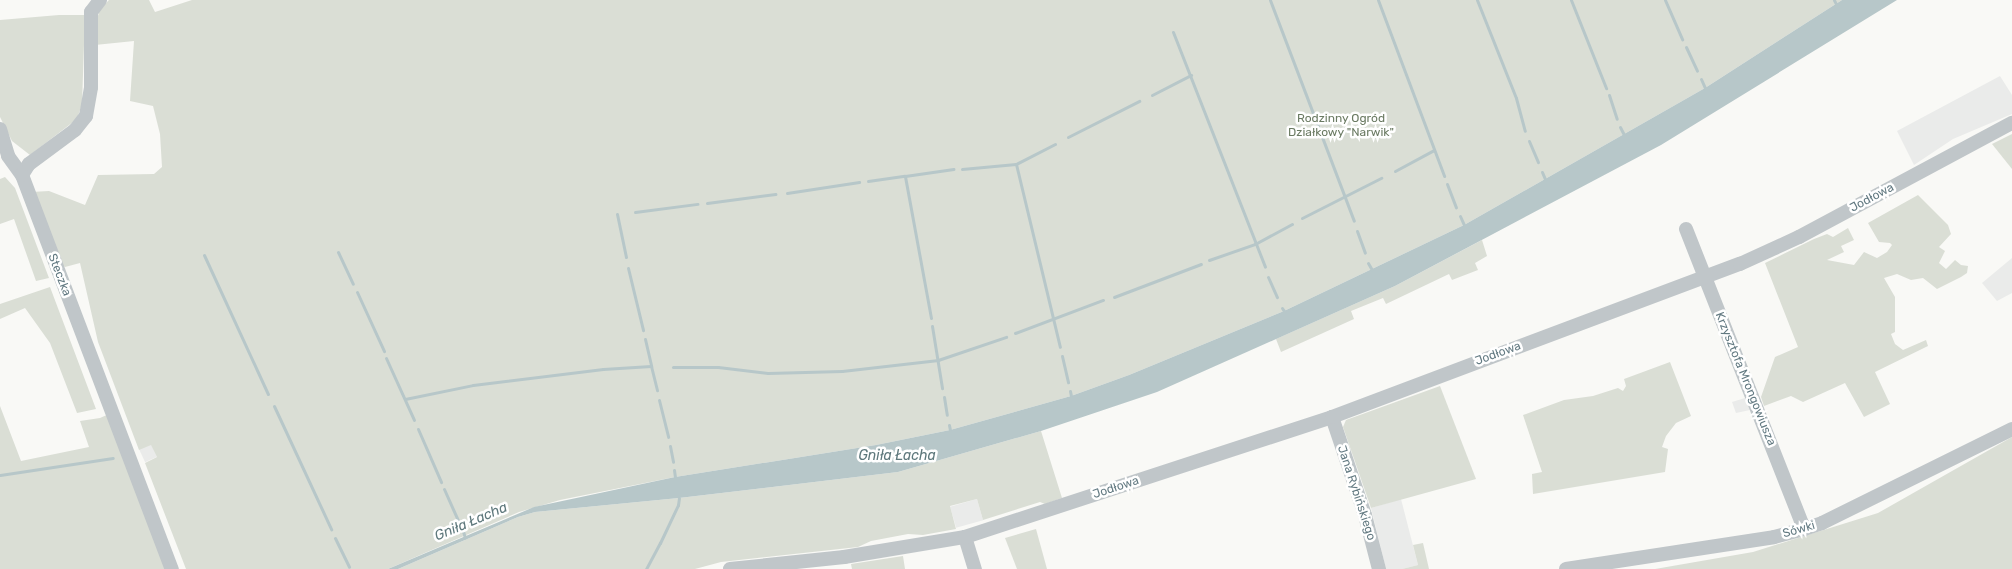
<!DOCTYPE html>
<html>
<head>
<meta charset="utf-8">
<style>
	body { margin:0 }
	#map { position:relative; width:2012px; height:569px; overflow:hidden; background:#f9f9f6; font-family:Rubik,sans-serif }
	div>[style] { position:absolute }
	.built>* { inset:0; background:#eaebea; transform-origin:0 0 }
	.green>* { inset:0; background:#daded5 }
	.water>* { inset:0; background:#b7c7c9 }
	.stream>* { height:3px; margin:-1.5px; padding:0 1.5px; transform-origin:1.5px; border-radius:1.5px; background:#b7c7c9 }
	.minor>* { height:14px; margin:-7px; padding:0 7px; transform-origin:7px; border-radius:7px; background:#c0c6c9 }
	span { translate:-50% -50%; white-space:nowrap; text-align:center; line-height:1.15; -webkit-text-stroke:5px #fff; paint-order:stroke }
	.park-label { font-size:12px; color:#6a7a62 }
	.street-label { font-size:12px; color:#637a82 }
	.water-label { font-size:14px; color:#5e787c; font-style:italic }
</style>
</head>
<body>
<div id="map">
	<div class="built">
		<i style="clip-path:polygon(2000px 76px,2012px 95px,2012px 114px,1953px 139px,1914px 165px,1897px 131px)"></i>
		<i style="clip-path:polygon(2012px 258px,2012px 293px,1997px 301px,1982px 283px)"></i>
		<i style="clip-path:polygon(1745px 398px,1750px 410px,1736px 413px,1732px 402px)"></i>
		<i style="left:151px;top:444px;width:14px;height:13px;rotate:65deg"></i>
		<i style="left:977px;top:499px;width:22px;height:28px;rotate:74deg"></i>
		<i style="clip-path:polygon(1401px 499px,1418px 565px,1402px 569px,1386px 569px,1371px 508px)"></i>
	</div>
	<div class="green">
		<i style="clip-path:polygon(109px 0,149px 0,155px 12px,192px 0,1842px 0,1705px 88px,1464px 225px,1284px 311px,1129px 375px,1071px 396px,950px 430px,876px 445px,675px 477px,560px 500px,519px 512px,388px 569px,186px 569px,145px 463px,157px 457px,151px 445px,139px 450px,98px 342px,80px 263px,65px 267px,60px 264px,31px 192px,49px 191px,85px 205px,98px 175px,154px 174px,162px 167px,160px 134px,153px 106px,130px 101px,134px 41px,95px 45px,95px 26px,100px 9px)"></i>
		<i style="clip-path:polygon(59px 15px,85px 15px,82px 104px,77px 119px,30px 155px,12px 141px,0 117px,0 20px)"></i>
		<i style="clip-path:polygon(2012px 134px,2012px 169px,1992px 144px)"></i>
		<i style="clip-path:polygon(5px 177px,15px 188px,49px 278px,36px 281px,14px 219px,0 224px,0 179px)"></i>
		<i style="clip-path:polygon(1918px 195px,1948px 225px,1951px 234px,1939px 247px,1945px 251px,1939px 263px,1946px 269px,1955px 260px,1961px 265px,1968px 266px,1967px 273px,1961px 277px,1937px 289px,1923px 278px,1911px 280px,1897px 274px,1884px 278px,1895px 297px,1895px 332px,1891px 334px,1895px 344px,1903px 350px,1926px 340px,1928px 346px,1875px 372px,1890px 404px,1864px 417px,1845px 383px,1803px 402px,1791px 396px,1764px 406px,1761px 397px,1775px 357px,1798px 347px,1765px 263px,1814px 239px,1827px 234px,1833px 237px,1848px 228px,1854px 240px,1841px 246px,1844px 252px,1827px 260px,1854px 265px,1864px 252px,1877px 258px,1887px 252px,1892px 245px,1890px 243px,1879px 242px,1868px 223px)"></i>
		<i style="clip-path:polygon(1482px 240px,1487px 256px,1475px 263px,1478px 270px,1452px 280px,1449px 274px,1386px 304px,1383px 298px,1351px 311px,1354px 319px,1281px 352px,1276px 339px,1395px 286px)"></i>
		<i style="clip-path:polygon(50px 287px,96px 409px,77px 413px,50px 343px,25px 308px,0 319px,0 304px)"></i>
		<i style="clip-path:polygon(1670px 362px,1691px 416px,1676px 423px,1666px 436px,1662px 447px,1668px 449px,1665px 472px,1533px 494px,1532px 474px,1542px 472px,1523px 415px,1564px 400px,1593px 396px,1618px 388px,1623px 391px,1626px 386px,1624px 379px)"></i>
		<i style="clip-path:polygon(1440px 386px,1476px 479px,1371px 508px,1343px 427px,1346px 420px)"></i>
		<i style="clip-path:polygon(0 406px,21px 461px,89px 447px,80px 421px,100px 418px,109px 414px,169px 569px,0 569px)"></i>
		<i style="clip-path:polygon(1041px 431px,1062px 498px,1045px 504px,1040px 502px,983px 520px,977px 499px,950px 506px,956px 529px,923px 535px,908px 534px,871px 541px,858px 547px,721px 562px,695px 569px,398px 569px,518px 517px,535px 512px,679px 498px,898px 472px)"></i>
		<i style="clip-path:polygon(2012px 437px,2012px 569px,1655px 569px,1753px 552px,1878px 513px)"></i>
		<i style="clip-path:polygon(1036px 529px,1047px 569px,1017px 569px,1005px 538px)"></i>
		<i style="clip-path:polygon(1423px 543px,1429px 569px,1402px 569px,1418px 565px,1413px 545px)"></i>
		<i style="clip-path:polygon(903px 556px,905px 569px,852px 569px,851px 564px)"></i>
	</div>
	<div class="water">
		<i style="clip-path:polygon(1842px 0,1897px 0,1661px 145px,1395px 286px,1157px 392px,1041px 431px,898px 472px,679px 498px,535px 512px,518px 517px,398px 569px,388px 569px,534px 507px,675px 477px,876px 445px,950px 430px,1071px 396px,1129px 375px,1284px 311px,1464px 225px,1705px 88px)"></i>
	</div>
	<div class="stream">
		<i style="left:1270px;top:0;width:236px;rotate:69.2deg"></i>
		<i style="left:1378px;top:0;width:188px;rotate:69.4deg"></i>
		<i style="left:1477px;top:0;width:105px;rotate:68.3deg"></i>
		<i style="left:1516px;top:98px;width:34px;rotate:75deg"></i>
		<i style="left:1571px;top:0;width:95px;rotate:68.3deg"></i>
		<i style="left:1665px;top:0;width:43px;rotate:66.4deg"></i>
		<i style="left:1834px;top:0;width:4px;rotate:63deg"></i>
		<i style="left:1173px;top:32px;width:252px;rotate:68.6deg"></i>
		<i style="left:1686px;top:47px;width:26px;rotate:65deg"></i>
		<i style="left:1701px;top:79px;width:10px;rotate:66deg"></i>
		<i style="left:1152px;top:95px;width:44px;rotate:-27.1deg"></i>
		<i style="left:1609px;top:95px;width:25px;rotate:72deg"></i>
		<i style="left:1620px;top:127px;width:9px;rotate:63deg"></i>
		<i style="left:1068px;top:137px;width:80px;rotate:-26.9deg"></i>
		<i style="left:1529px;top:141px;width:23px;rotate:67deg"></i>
		<i style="left:1055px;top:144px;width:44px;rotate:152.9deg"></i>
		<i style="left:1016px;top:164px;width:188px;rotate:76.5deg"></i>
		<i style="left:962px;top:169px;width:54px;rotate:-5.3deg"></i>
		<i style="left:1395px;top:171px;width:44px;rotate:-28.3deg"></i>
		<i style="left:1542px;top:172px;width:8px;rotate:67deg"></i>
		<i style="left:868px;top:181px;width:37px;rotate:-8deg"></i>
		<i style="left:1447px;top:184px;width:25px;rotate:69deg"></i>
		<i style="left:787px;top:193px;width:73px;rotate:-8.7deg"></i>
		<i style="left:707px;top:203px;width:69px;rotate:-7.5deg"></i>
		<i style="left:635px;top:212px;width:63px;rotate:-7.4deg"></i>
		<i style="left:617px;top:214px;width:44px;rotate:78.2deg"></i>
		<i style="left:1460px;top:216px;width:10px;rotate:66deg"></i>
		<i style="left:1302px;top:218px;width:89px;rotate:-26.9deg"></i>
		<i style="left:1357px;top:231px;width:23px;rotate:70deg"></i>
		<i style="left:338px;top:252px;width:35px;rotate:65deg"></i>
		<i style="left:204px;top:255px;width:153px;rotate:65.3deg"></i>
		<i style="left:1209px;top:260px;width:49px;rotate:-19.2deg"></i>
		<i style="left:1255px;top:244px;width:42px;rotate:-28.4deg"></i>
		<i style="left:1368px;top:263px;width:8px;rotate:60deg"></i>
		<i style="left:628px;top:268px;width:64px;rotate:76.4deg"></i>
		<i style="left:1268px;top:277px;width:22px;rotate:66deg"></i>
		<i style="left:357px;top:292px;width:65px;rotate:65.4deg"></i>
		<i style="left:1114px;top:297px;width:93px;rotate:-20.8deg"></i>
		<i style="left:1282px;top:308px;width:4px;rotate:56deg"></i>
		<i style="left:931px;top:318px;width:144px;rotate:-100.4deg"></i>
		<i style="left:905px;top:176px;width:49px;rotate:-8.3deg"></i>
		<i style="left:932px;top:326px;width:63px;rotate:80.8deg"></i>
		<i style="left:1015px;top:333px;width:94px;rotate:-20.6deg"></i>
		<i style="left:645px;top:339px;width:28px;rotate:77deg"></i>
		<i style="left:1062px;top:356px;width:27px;rotate:77deg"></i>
		<i style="left:386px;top:358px;width:68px;rotate:65.7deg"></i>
		<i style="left:673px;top:367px;width:45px"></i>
		<i style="left:718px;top:367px;width:50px;rotate:6.8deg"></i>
		<i style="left:768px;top:373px;width:74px;rotate:-1.5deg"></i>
		<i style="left:842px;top:371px;width:97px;rotate:-6.5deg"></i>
		<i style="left:938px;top:360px;width:72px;rotate:-18.7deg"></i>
		<i style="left:1070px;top:391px;width:5px;rotate:79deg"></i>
		<i style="left:944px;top:397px;width:18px;rotate:81deg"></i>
		<i style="left:405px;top:399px;width:69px;rotate:-11.6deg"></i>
		<i style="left:473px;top:385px;width:131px;rotate:-7deg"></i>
		<i style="left:603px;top:369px;width:48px;rotate:-3.6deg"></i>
		<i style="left:651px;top:366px;width:25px;rotate:76deg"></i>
		<i style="left:659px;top:400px;width:38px;rotate:76deg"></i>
		<i style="left:274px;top:406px;width:136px;rotate:65.1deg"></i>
		<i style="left:949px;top:425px;width:5px;rotate:79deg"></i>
		<i style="left:418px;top:429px;width:58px;rotate:66.5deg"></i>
		<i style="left:670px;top:446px;width:16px;rotate:79deg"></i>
		<i style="left:674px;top:470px;width:7px;rotate:82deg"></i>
		<i style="left:0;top:475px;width:114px;rotate:-8.6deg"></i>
		<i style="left:444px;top:489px;width:35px;rotate:66deg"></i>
		<i style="left:462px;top:528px;width:10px;rotate:73deg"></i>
		<i style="left:335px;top:538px;width:32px;rotate:64deg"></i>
		<i style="left:646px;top:569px;width:30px;rotate:-62deg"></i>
		<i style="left:660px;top:543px;width:42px;rotate:-64.7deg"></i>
		<i style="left:678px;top:505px;width:7px;rotate:-82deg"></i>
	</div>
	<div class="minor">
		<i style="left:0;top:129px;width:28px;rotate:73deg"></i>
		<i style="left:8px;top:156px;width:24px;rotate:54deg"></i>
		<i style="left:22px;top:175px;width:422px;rotate:69.2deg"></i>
		<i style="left:22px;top:175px;width:13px;rotate:-58deg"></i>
		<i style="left:29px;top:164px;width:57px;rotate:-36.5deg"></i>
		<i style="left:75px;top:130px;width:18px;rotate:-52deg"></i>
		<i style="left:86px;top:116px;width:29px;rotate:-80deg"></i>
		<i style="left:91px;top:87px;width:75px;rotate:-90deg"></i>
		<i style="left:91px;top:12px;width:15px;rotate:-53deg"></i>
		<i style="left:1686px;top:229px;width:322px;rotate:68.5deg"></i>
		<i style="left:1332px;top:417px;width:103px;rotate:71.4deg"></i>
		<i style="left:1365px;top:515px;width:56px;rotate:75.5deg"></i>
		<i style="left:965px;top:537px;width:34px;rotate:73deg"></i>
		<i style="left:730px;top:569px;width:115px;rotate:-6deg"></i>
		<i style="left:844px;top:557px;width:123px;rotate:-9.4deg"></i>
		<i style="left:965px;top:537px;width:386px;rotate:-18.1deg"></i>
		<i style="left:1332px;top:417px;width:436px;rotate:-20.6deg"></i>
		<i style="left:1740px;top:264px;width:65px;rotate:-24.6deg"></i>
		<i style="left:1799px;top:237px;width:242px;rotate:-28.2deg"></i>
		<i style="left:1566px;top:569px;width:210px;rotate:-8.7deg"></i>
		<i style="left:1774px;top:537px;width:31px;rotate:-15deg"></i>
		<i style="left:1804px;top:529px;width:19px;rotate:-18deg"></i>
		<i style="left:1822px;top:523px;width:212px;rotate:-26.3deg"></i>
	</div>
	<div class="park-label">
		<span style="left:1341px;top:126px">Rodzinny Ogród<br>Działkowy "Narwik"</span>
	</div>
	<div class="street-label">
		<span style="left:1872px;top:198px;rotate:-28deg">Jodłowa</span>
		<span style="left:59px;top:275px;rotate:69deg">Steczka</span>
		<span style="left:1498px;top:354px;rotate:-20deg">Jodłowa</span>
		<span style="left:1745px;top:379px;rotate:68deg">Krzysztofa Mrongowiusza</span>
		<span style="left:1116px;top:488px;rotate:-18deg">Jodłowa</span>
		<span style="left:1356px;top:493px;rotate:72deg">Jana Rybińskiego</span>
		<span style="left:1799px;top:530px;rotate:-16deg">Sówki</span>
	</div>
	<div class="water-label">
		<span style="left:897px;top:456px">Gniła Łacha</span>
		<span style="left:471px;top:522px;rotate:-23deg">Gniła Łacha</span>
	</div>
</div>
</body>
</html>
